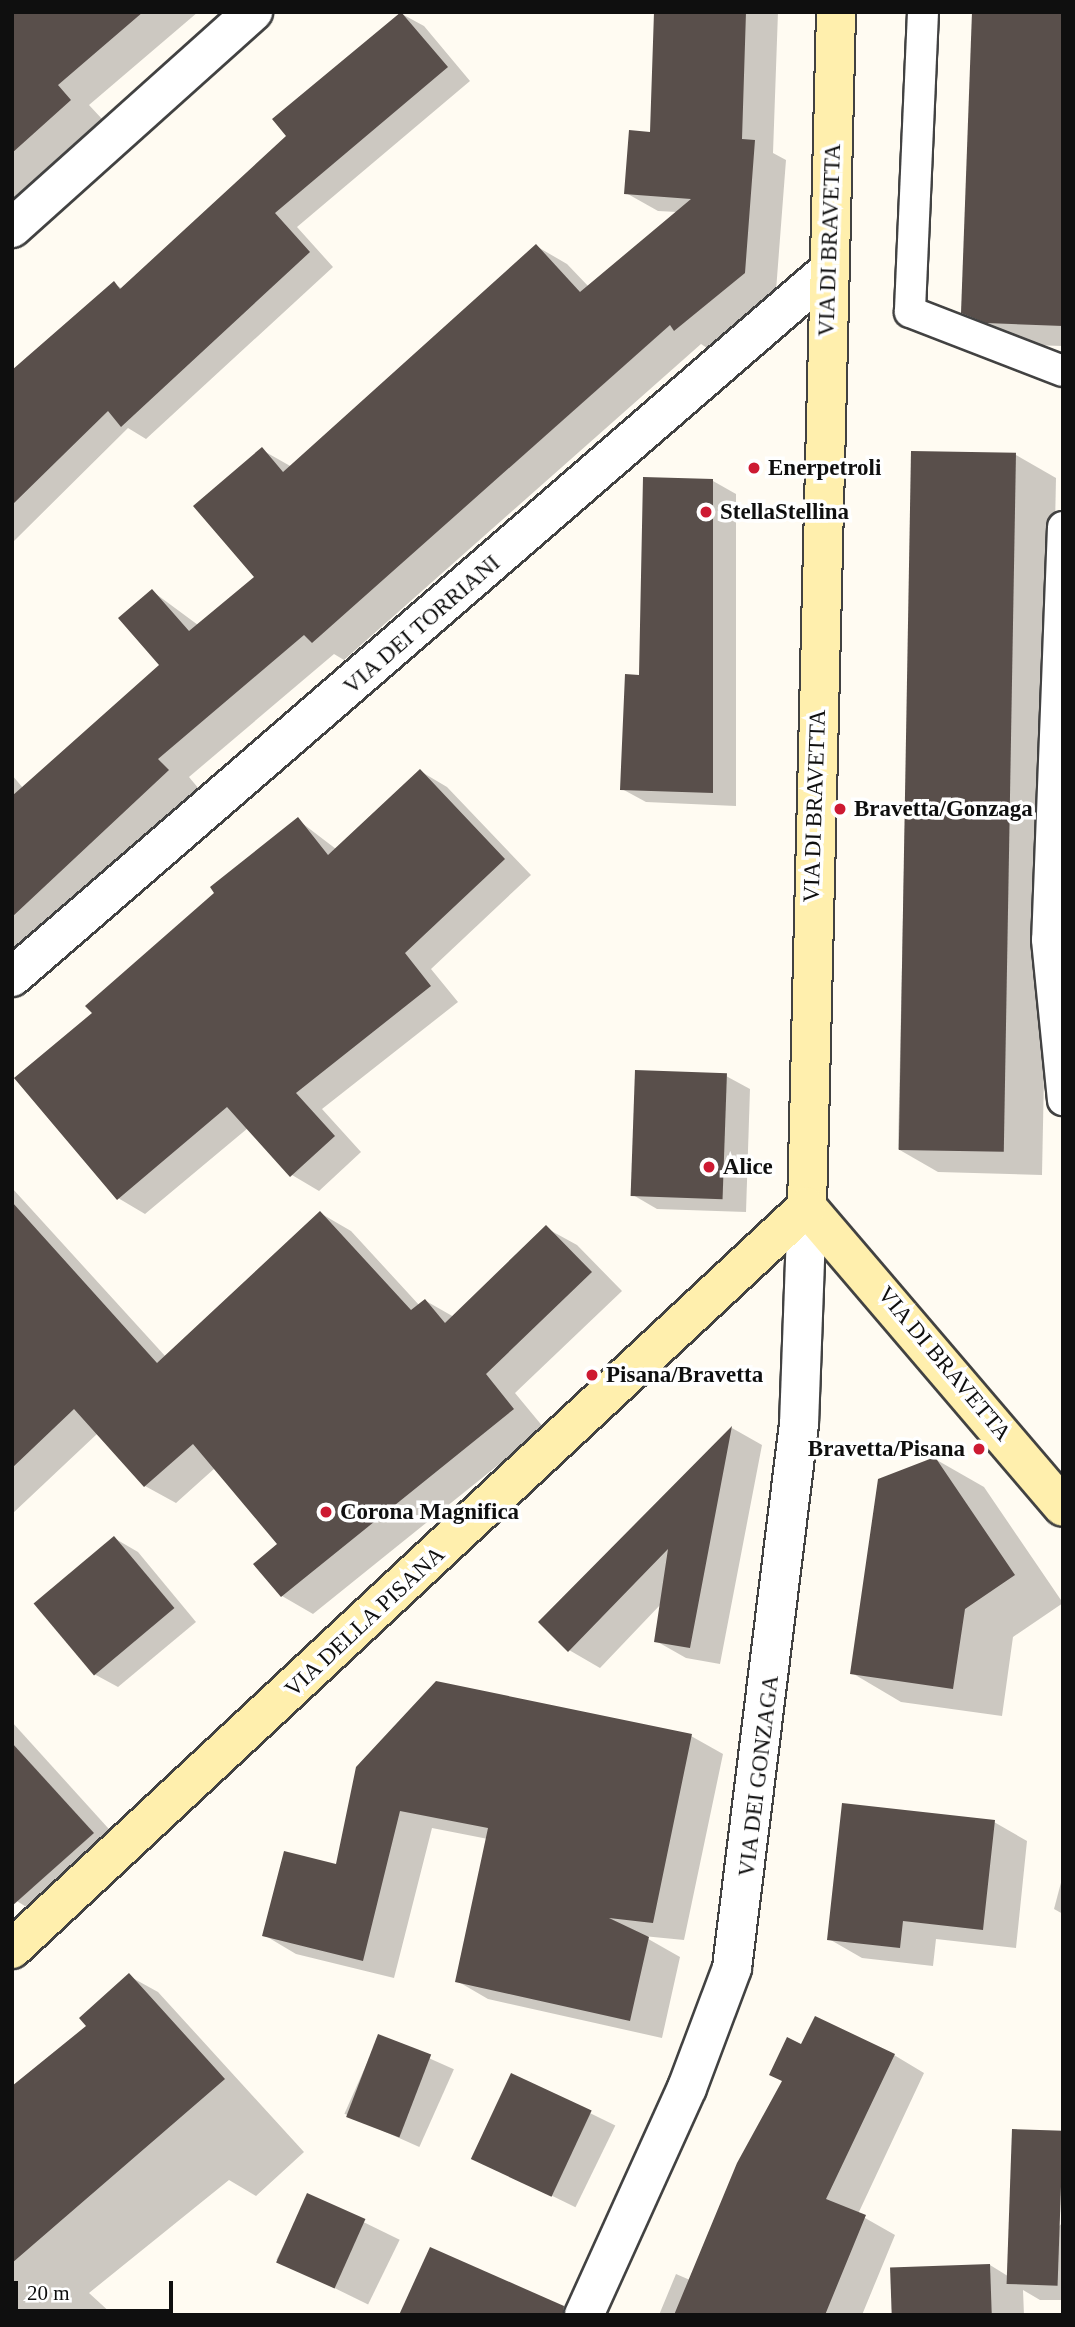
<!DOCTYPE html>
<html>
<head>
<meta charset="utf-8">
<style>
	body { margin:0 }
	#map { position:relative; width:1075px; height:2327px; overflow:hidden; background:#fffbf2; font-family:Georgia,serif }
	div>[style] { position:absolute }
	.shadow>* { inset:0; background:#0003; transform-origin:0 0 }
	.building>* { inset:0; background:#594f4b; transform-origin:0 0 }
	.roads { filter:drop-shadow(2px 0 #424242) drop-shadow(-2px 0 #424242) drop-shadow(0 2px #424242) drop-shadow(0 -2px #424242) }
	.service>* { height:30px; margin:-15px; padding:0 15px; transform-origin:15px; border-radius:15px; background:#fff }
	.minor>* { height:38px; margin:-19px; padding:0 19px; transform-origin:19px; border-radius:19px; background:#fff }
	.secondary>* { height:38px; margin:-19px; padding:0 19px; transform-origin:19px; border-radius:19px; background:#ffefad }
	.dots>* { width:19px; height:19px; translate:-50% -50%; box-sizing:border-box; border:4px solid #fff; border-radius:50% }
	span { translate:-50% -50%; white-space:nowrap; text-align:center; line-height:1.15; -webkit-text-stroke:7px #fff; paint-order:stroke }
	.street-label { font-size:23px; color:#0f0f0f }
	.poi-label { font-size:23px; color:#0f0f0f; font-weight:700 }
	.left { translate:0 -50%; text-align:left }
	.right { translate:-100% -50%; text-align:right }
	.frame { position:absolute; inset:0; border:14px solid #0f0f0f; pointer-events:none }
	.scale { position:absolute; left:14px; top:2281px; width:159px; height:32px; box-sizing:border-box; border:4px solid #0f0f0f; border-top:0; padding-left:9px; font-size:21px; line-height:24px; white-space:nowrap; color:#0f0f0f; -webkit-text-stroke:5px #fff; paint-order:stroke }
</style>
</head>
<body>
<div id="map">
	<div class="shadow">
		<i style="clip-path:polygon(12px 12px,198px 12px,89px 105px,103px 120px,12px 202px)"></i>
		<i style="clip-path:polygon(655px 12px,778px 12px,773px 153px,786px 160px,776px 291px,707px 348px,701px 344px,344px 660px,334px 654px,189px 777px,199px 789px,12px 964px,12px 775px,23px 788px,162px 665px,152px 591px,198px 625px,257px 577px,262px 450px,292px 467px,536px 246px,567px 264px,589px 287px,677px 212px,658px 211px,626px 193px,651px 134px)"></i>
		<i style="clip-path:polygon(1063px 12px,1063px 346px,1028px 345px,963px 312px)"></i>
		<i style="clip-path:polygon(400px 13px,424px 26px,470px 81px,297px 227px,333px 267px,146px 439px,128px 428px,12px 543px,12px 395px,114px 284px,123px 289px,289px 136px)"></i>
		<i style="clip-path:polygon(913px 453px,1016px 455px,1056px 478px,1042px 1175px,938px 1172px,898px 1149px)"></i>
		<i style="clip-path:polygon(713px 481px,736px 494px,736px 806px,646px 802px,622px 789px,641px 677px)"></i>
		<i style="clip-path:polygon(420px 771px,447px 787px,531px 875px,431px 969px,458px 1002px,322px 1109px,361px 1152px,319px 1191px,292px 1175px,248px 1128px,145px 1214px,118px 1198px,94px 1013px,298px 820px,336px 849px)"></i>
		<i style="clip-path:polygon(726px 1076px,750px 1089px,746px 1212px,657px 1209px,633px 1195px)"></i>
		<i style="clip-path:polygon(12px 1188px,166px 1357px,320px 1213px,351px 1231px,420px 1306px,426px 1301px,454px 1317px,546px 1228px,577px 1245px,622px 1291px,515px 1393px,544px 1428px,313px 1614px,282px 1596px,279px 1545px,215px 1468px,176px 1503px,145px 1486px,98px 1433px,12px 1514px)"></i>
		<i style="clip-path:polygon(732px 1428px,762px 1445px,720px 1664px,686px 1658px,656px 1641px,661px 1604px,600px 1668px,569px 1650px,540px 1622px)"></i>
		<i style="clip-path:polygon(935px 1459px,984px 1487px,1063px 1603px,1013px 1637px,1002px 1716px,901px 1702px,852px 1673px)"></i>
		<i style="clip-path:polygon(114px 1538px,138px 1552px,196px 1622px,118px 1687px,94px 1674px)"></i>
		<i style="clip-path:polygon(12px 1722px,137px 1860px,60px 1928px,12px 1898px)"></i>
		<i style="clip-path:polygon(691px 1736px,723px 1754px,684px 1940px,643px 1936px,680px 1957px,662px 2038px,488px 1999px,457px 1981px,488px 1839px,432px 1828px,394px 1978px,296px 1954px,264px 1935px,337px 1866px,358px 1768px)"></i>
		<i style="clip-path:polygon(994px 1822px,1027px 1841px,1016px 1948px,936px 1939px,933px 1966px,862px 1958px,829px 1939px)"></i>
		<i style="clip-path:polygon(1063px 1875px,1063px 1914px,1054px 1909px)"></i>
		<i style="clip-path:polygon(129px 1976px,158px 1992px,304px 2152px,256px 2196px,229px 2180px,89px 2293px,113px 2315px,12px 2315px,12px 2088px,89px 2026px)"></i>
		<i style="left:379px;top:2036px;width:82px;height:85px;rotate:24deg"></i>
		<i style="clip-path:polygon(802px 2046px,894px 2055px,924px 2073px,858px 2214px,895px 2235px,862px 2315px,659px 2315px,676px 2274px,690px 2280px)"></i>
		<i style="left:512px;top:2075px;width:115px;height:91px;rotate:26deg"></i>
		<i style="left:308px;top:2195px;width:102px;height:72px;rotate:26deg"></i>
		<i style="clip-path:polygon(1063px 2222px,1063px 2300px,1040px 2300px,1023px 2290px,1024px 2315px,894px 2315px,990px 2265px,1011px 2278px)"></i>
	</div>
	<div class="building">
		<i style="clip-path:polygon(12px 12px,143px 12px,58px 85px,71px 100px,12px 153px)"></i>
		<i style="clip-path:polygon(401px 12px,448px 67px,275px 213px,310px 252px,121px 427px,108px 411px,12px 505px,12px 370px,114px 281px,120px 289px,286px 136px,272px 119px)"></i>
		<i style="clip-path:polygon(654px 12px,746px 12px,742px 139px,755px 140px,745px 273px,674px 331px,670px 325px,312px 643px,304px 635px,158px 759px,169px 770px,12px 917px,12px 796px,159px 665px,118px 618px,152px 589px,189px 631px,254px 577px,193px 506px,262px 447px,283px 472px,536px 244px,580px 292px,691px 199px,624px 194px,629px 130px,650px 132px)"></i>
		<i style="clip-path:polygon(972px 12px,1063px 12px,1063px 326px,986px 323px,961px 313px)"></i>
		<i style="left:911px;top:451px;width:105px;height:699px;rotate:1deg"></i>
		<i style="clip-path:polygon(643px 477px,713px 479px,713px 793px,620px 790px,625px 674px,639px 675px)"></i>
		<i style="clip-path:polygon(420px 769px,505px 859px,405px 953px,431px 986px,296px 1093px,335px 1136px,290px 1177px,227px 1107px,117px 1200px,14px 1078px,92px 1013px,85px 1006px,214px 893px,210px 887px,298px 817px,328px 855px)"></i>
		<i style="left:635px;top:1070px;width:92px;height:126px;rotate:2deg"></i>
		<i style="clip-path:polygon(12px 1202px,157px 1363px,320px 1211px,411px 1310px,425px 1299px,445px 1323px,546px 1225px,592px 1272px,486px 1374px,514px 1409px,281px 1597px,253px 1564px,277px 1544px,193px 1444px,144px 1487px,74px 1409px,12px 1468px)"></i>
		<i style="clip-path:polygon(732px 1426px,690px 1648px,654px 1642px,668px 1549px,568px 1652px,538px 1622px)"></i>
		<i style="clip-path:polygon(935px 1457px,1015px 1575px,965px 1609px,953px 1689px,850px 1674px,878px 1479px)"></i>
		<i style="left:114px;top:1536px;width:94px;height:105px;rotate:50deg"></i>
		<i style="clip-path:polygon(436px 1681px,692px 1734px,653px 1923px,609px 1918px,649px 1937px,630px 2021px,455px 1982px,488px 1828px,400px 1811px,363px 1961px,262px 1936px,284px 1851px,336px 1864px,356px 1767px)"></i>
		<i style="clip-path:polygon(12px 1743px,94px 1833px,12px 1906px)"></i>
		<i style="clip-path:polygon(842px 1803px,995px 1820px,983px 1930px,903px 1921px,900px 1948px,827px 1940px)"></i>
		<i style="clip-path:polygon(129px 1973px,225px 2079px,12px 2263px,12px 2086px,86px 2026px,79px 2018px)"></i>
		<i style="clip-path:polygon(815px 2016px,895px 2054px,826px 2199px,866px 2215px,825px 2315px,674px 2315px,737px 2163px,782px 2081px,769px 2075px,787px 2037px,801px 2044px)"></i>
		<i style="left:378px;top:2034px;width:57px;height:89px;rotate:21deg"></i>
		<i style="left:511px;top:2073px;width:89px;height:95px;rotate:25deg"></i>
		<i style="left:1012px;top:2129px;width:51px;height:155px;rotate:2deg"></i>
		<i style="left:307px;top:2193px;width:64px;height:76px;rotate:24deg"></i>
		<i style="clip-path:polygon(430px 2247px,564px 2306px,563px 2315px,399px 2315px)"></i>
		<i style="left:990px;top:2264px;width:51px;height:100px;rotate:88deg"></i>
	</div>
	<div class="roads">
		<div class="service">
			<i style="left:923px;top:12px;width:300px;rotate:92.5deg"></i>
			<i style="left:910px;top:312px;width:164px;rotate:21.1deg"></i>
			<i style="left:1063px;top:527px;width:413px;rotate:92.2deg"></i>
			<i style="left:1047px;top:940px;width:161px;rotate:84.3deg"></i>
		</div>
		<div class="minor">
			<i style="left:12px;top:228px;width:324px;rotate:-41.9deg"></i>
			<i style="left:12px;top:977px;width:1080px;rotate:-40.87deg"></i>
			<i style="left:584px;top:2315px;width:249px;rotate:-65.6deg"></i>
			<i style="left:687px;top:2088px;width:128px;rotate:-69.4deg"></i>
			<i style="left:732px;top:1968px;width:548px;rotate:-82.98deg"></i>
			<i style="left:799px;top:1424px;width:217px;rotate:-87.9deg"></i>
		</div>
		<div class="secondary">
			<i style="left:836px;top:12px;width:1195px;rotate:91.39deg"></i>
			<i style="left:807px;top:1207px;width:394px;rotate:49.5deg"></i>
			<i style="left:12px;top:1949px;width:1087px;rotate:-43.03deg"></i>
		</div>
	</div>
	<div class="dots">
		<i style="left:754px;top:468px;background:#cd1a32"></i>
		<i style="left:706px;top:512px;background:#cd1a32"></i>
		<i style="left:840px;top:809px;background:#cd1a32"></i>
		<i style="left:709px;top:1167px;background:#cd1a32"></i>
		<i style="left:592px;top:1375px;background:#cd1a32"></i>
		<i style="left:979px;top:1449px;background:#cd1a32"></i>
		<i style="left:326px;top:1512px;background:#cd1a32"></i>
	</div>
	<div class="street-label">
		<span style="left:830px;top:240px;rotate:-88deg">VIA DI BRAVETTA</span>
		<span style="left:422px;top:625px;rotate:-41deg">VIA DEI TORRIANI</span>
		<span style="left:815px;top:806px;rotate:-88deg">VIA DI BRAVETTA</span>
		<span style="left:944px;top:1364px;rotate:50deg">VIA DI BRAVETTA</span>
		<span style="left:365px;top:1622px;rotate:-43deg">VIA DELLA PISANA</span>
		<span style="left:759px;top:1776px;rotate:-83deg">VIA DEI GONZAGA</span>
	</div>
	<div class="poi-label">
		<span class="left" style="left:768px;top:468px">Enerpetroli</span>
		<span class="left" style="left:720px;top:512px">StellaStellina</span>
		<span class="left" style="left:854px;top:809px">Bravetta/Gonzaga</span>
		<span class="left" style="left:723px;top:1167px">Alice</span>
		<span class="left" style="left:606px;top:1375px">Pisana/Bravetta</span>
		<span class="right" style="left:965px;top:1449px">Bravetta/Pisana</span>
		<span class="left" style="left:340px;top:1512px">Corona Magnifica</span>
	</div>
	<div class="frame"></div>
	<div class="scale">20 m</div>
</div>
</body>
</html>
